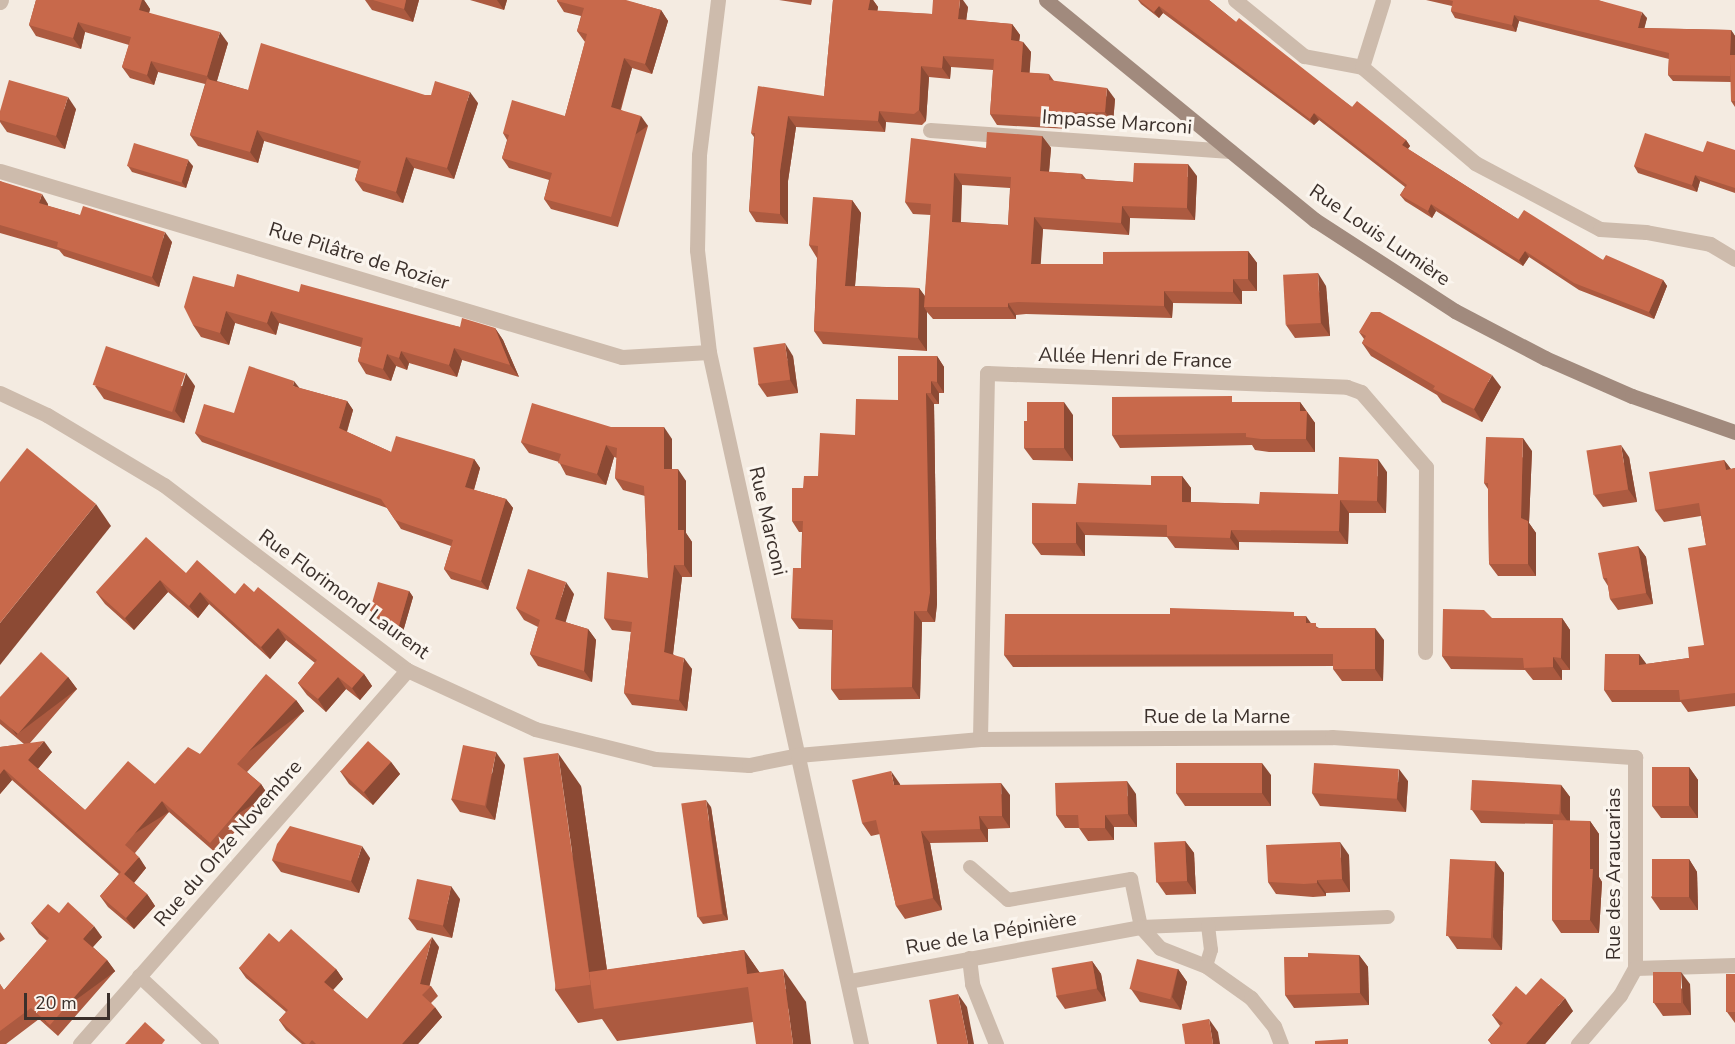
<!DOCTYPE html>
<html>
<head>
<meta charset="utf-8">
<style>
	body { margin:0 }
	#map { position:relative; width:1735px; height:1044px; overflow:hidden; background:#f4ebe1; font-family:"Nunito Sans",sans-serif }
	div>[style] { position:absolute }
	.lane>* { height:14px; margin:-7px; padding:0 7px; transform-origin:7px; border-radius:7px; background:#cdbbac }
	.street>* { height:15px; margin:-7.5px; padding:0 7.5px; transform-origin:7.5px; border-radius:7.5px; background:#cdbbac }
	.secondary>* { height:15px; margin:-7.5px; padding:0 7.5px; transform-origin:7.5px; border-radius:7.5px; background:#a18a7d }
	.wall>* { inset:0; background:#ac5a40 }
	.shaded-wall>* { inset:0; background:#8c4a34; transform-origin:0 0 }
	.building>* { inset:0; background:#c8694b; transform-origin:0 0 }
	span { translate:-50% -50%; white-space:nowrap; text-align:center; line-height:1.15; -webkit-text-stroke:6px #fbf5ee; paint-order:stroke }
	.street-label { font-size:20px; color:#3b302b }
	.scale { position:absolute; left:24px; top:993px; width:86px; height:27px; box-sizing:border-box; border:3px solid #3b302b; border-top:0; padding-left:8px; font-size:18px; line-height:21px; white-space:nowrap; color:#3b302b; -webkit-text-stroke:4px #fbf5ee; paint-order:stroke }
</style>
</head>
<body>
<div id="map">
	<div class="lane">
		<i style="left:970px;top:867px;width:50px;rotate:41deg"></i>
		<i style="left:1008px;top:900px;width:125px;rotate:-9.7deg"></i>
		<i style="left:1131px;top:879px;width:49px;rotate:78.2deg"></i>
		<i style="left:1141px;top:927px;width:247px;rotate:-2.3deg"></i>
		<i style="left:1206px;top:966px;width:17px;rotate:-73deg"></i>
		<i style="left:1211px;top:950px;width:25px;rotate:-97deg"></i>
		<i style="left:139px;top:976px;width:100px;rotate:43deg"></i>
	</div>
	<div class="street">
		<i style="left:718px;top:0;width:156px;rotate:97deg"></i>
		<i style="left:699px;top:155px;width:95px;rotate:91.2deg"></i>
		<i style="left:697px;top:250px;width:103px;rotate:83.3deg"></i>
		<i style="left:709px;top:352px;width:708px;rotate:77.61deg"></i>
		<i style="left:1235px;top:0;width:89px;rotate:39.1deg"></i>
		<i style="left:1304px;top:56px;width:59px;rotate:10.7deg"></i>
		<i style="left:1362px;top:67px;width:148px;rotate:40.3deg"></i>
		<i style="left:1475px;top:163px;width:141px;rotate:27.8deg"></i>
		<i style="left:1600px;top:229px;width:46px;rotate:3.7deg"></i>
		<i style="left:1646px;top:232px;width:65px;rotate:10.6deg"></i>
		<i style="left:1710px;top:244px;width:29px;rotate:31deg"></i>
		<i style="left:0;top:2px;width:2px;rotate:-63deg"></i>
		<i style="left:1362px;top:67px;width:70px;rotate:-72.6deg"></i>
		<i style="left:930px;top:130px;width:301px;rotate:4deg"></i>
		<i style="left:0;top:171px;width:649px;rotate:16.65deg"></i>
		<i style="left:622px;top:357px;width:87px;rotate:-3.3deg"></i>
		<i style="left:0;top:393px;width:52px;rotate:25.1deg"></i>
		<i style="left:47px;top:415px;width:136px;rotate:30.9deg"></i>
		<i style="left:164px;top:485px;width:305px;rotate:37.3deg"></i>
		<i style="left:407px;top:670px;width:141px;rotate:24.7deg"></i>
		<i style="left:535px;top:729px;width:124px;rotate:14deg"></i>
		<i style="left:655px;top:759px;width:94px;rotate:3.7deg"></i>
		<i style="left:749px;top:765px;width:50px;rotate:-11.5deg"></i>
		<i style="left:798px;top:755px;width:183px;rotate:-5deg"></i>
		<i style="left:980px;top:739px;width:352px;rotate:-0.3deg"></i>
		<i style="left:1332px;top:737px;width:304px;rotate:3.8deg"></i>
		<i style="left:1635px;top:757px;width:211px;rotate:90deg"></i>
		<i style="left:1635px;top:968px;width:31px;rotate:119deg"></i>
		<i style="left:1620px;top:995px;width:65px;rotate:130.6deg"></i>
		<i style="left:980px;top:739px;width:366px;rotate:-88.9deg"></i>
		<i style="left:987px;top:373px;width:360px;rotate:2.2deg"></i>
		<i style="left:1347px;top:387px;width:15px;rotate:20deg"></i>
		<i style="left:1361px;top:392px;width:99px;rotate:49.1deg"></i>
		<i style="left:1426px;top:467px;width:185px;rotate:90.3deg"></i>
		<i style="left:969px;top:958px;width:26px;rotate:83deg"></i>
		<i style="left:972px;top:984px;width:65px;rotate:68.2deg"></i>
		<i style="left:1635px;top:968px;width:100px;rotate:-1.7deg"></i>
		<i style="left:849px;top:981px;width:297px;rotate:-10.5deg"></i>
		<i style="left:1141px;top:927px;width:28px;rotate:48deg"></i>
		<i style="left:1160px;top:948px;width:49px;rotate:21.4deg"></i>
		<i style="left:1206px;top:966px;width:55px;rotate:35.4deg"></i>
		<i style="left:1251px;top:998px;width:36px;rotate:51deg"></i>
		<i style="left:1274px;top:1026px;width:19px;rotate:69deg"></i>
		<i style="left:80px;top:1044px;width:497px;rotate:-48.8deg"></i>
	</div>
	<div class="secondary">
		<i style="left:1046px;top:0;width:348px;rotate:39.3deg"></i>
		<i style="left:1315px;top:220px;width:167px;rotate:33deg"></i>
		<i style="left:1455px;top:311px;width:102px;rotate:27.6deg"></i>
		<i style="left:1545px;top:358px;width:95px;rotate:23.6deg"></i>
		<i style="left:1632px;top:396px;width:109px;rotate:19.3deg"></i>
	</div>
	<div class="wall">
		<i style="clip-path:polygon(36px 0,144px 0,150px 9px,149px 13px,228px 43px,217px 81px,248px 90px,425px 95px,478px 103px,454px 179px,414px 168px,403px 203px,363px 191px,355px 180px,358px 169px,264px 141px,258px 163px,198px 146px,190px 135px,205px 84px,158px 72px,154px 85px,130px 78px,122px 67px,129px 45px,85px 32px,81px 49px,36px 36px,29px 25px)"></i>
		<i style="clip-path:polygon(365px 0,419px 0,413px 22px,372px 10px)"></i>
		<i style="clip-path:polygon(470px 0,507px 0,504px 10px)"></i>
		<i style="clip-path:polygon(779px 0,812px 0,811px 5px)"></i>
		<i style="clip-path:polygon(833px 0,873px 0,878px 7px,877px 11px,932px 14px,968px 7px,966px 20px,1012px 24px,1020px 35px,1019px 41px,1023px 42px,1031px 52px,1029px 73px,1049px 74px,1054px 81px,1115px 99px,1113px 123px,1068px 123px,1068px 129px,997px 125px,990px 114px,993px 70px,951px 67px,950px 79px,929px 77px,926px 121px,922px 125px,886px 122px,885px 132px,796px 127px,788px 181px,788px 224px,756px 222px,749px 211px,754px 137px,751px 133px,824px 96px)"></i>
		<i style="clip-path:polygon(1138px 0,1209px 0,1236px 22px,1352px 107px,1406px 140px,1410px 146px,1408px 149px,1518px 219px,1603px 260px,1663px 280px,1667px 286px,1654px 319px,1579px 290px,1529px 257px,1523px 266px,1436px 211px,1432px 218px,1405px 201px,1400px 195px,1405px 187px,1319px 120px,1314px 125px,1163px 13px,1159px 18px,1141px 4px)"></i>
		<i style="clip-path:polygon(1426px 0,1598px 0,1647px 18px,1644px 28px,1731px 30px,1735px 36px,1735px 107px,1731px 101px,1731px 82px,1673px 81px,1668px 75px,1669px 59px,1519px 21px,1516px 32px,1455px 18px,1451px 11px,1452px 6px)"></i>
		<i style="clip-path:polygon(557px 1px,631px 2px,661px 10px,668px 21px,652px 74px,632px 68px,621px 110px,648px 126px,618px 227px,551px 209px,544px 199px,549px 180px,509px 168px,502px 158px,507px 140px,503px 133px,565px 116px,585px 42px,577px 31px,581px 16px,564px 12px)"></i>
		<i style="clip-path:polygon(76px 109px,65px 149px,7px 132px,0 122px,0 111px)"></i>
		<i style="clip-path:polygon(evenodd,1042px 136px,1051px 148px,1049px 172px,1082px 174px,1086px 179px,1133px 182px,1197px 176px,1195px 220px,1130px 218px,1129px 235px,1043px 229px,1040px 264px,1103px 264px,1248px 251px,1257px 263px,1257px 291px,1242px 291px,1242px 304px,1173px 303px,1172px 318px,1026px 314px,1016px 315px,1016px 319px,933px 319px,927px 312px,927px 351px,823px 344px,814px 331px,817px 258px,809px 245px,852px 200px,861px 213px,855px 286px,919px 288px,925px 297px,931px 215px,913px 214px,905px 202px,986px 148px,1042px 136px,962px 185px,1010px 188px,1008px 225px,961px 222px,962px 185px)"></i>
		<i style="clip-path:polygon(1735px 150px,1735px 193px,1700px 181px,1697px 192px,1638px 173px,1634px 166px,1703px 152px)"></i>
		<i style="clip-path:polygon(128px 166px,193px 166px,186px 188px,132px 172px)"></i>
		<i style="clip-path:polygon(0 181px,48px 204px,48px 206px,172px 242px,159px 287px,64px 256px,59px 250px,0 233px)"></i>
		<i style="clip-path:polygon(1326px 286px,1330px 336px,1295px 338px,1286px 325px)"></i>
		<i style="clip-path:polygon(234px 287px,299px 292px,460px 327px,495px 328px,503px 340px,519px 377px,462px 360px,457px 377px,409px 363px,407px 370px,396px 366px,391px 381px,366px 374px,358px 361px,361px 347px,279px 323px,276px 335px,235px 323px,229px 345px,201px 337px,193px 325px)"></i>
		<i style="clip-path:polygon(1359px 332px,1501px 387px,1482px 422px,1442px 402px,1437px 395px,1371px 356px,1362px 343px,1364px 339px)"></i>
		<i style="clip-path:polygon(793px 356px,798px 393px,767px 397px,758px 384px)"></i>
		<i style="clip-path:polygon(937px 356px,944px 367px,944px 393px,939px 393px,939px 404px,934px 404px,937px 604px,935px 622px,922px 622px,920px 699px,839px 700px,831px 689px,832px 630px,799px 629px,791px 618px,801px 568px,802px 532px,799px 532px,792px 521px,803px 488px,818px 476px,855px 435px,898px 400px)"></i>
		<i style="clip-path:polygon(95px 386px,195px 386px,184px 423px,104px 399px)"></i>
		<i style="clip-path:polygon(299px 388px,347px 401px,353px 410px,347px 432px,391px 452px,474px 459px,480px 468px,474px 490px,506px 499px,513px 508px,488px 590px,451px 579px,444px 569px,451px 546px,401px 529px,387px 508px,202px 442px,195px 433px,234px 413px)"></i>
		<i style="clip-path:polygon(1236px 402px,1300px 402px,1315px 423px,1315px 452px,1269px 452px,1255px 450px,1252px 445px,1120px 448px,1112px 435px)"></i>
		<i style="clip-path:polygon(1073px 415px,1073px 461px,1033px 460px,1024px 448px)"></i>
		<i style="clip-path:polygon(611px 427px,672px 439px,672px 469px,686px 481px,686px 533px,692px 542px,692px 577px,682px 577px,673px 654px,692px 669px,687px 711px,632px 705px,624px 693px,631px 632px,612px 630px,604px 618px,648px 578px,645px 496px,623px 490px,615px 478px,617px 458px,614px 457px,606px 485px,566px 475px,559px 462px,529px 453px,521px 442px)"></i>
		<i style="clip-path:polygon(1532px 451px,1529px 523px,1536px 533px,1536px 576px,1498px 576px,1489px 564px,1488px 489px,1484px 483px)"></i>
		<i style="clip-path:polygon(1629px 457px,1637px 502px,1603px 507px,1594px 495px)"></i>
		<i style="clip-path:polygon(1724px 460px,1731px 469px,1735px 468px,1735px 706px,1688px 712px,1681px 702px,1612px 702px,1604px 690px,1639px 654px,1646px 664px,1689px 658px,1704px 645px,1706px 545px,1701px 516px,1664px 522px,1655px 510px)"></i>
		<i style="clip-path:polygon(1387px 472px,1386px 513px,1349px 513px,1348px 544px,1239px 542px,1239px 550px,1175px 548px,1167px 537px,1085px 535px,1085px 556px,1041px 555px,1032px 543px,1076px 504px,1151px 485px,1182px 476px,1191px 488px,1191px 502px,1259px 504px,1338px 494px)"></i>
		<i style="clip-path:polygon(1638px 546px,1646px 557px,1653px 604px,1618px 610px,1610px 599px,1608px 586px,1603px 578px)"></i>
		<i style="clip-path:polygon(186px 573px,235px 594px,254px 592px,364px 674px,372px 686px,360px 700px,346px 689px,326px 712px,307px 695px,298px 683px,315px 663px,286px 640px,270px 659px,209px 604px,198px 618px,168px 592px,134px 630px,105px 604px,96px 592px)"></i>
		<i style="clip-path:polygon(409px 591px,413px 597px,402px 635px,375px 617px,370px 610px)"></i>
		<i style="clip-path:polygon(574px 594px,565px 622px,588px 629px,596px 640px,592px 682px,538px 666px,530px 654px,538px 627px,524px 620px,516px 608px)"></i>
		<i style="clip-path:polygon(1298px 616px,1319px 628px,1384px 640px,1383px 681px,1342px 681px,1333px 669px,1333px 666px,1013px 667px,1004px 655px)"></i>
		<i style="clip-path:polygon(1492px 618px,1562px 618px,1570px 630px,1570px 670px,1562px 670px,1562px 680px,1533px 680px,1525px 670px,1451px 669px,1442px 656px)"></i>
		<i style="clip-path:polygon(68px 677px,77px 689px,30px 743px,52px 752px,38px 769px,85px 810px,155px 784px,200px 754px,296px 700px,304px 711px,247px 772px,261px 784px,268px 795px,217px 854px,169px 812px,135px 853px,146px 868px,134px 883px,147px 894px,155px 906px,134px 929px,108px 907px,100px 896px,119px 874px,12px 780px,0 794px,0 747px,24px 744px,0 724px,0 697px)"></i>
		<i style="clip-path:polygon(391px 762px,400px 774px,373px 805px,349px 784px,340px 771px)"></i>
		<i style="clip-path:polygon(505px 765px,495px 820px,460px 812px,451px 799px)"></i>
		<i style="clip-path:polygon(1689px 767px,1698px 780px,1698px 818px,1661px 818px,1652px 806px)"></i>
		<i style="clip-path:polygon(1271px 775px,1271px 806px,1185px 806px,1176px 793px)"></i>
		<i style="clip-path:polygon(1408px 781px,1406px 812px,1320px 806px,1312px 793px)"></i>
		<i style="clip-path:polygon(900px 784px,900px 785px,1010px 795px,1010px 828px,988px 829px,988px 842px,930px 843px,942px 910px,905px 919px,896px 906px,880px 834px,871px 836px,862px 823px)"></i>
		<i style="clip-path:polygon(1561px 785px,1570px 797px,1570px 821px,1590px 821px,1599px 834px,1599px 877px,1602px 882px,1599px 933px,1561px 933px,1552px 920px,1553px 824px,1481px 823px,1472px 810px)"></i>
		<i style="clip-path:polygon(581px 786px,607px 970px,744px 950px,759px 972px,806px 1002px,753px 1022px,617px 1041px,602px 1019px,578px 1023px,555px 990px)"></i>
		<i style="clip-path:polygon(1136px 794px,1137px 827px,1114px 827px,1114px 840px,1088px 841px,1079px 828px,1065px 828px,1056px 815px)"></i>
		<i style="clip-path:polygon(711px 807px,728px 920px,703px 924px,698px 917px)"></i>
		<i style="clip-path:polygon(1185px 841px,1194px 853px,1196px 894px,1166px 895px,1157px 882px)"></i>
		<i style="clip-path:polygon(1349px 855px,1350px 892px,1326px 893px,1326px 896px,1313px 897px,1276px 894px,1268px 882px)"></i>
		<i style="clip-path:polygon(370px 858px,359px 893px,281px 872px,272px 860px)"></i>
		<i style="clip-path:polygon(1689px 859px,1697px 872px,1698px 910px,1660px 910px,1651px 897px)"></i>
		<i style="clip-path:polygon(1495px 861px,1504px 873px,1502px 950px,1457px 949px,1448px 936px)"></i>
		<i style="clip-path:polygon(460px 899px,452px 938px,417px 930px,408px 918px)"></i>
		<i style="clip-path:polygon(59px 913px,102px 937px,93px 947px,107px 960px,115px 971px,58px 1036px,39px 1019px,6px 1044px,0 1044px,0 984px,4px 990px,47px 941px,39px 934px,31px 923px)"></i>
		<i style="clip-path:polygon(0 932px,5px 939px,0 942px)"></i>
		<i style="clip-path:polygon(279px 942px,336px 969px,343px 979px,333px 990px,367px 1019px,439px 947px,429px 986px,431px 986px,438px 996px,431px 1003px,442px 1017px,418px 1044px,302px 1044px,286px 1030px,279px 1020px,286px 1012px,246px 978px,239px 968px)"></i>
		<i style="clip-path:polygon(1359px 955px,1368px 967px,1369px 1005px,1294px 1008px,1285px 995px)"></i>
		<i style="clip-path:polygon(1092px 961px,1101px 974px,1106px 1001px,1065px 1009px,1056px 996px)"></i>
		<i style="clip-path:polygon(1178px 969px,1187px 982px,1181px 1010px,1140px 1002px,1131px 989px)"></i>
		<i style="clip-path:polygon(1735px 974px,1735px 1023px,1727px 1012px)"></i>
		<i style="clip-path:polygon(1690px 984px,1691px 1015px,1663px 1016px,1654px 1003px)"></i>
		<i style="clip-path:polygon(1526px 995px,1573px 1011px,1545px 1044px,1491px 1044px,1488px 1040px,1500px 1026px,1492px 1015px)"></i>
	</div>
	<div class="shaded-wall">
		<i style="clip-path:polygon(138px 0,144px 0,150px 9px,147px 21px,139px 10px)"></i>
		<i style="clip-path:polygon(406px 0,419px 0,413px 22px,404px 9px)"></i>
		<i style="clip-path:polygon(497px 0,507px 0,504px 10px)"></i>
		<i style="clip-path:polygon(870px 0,873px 0,878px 7px,876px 21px,868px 10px)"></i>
		<i style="clip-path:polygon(960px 0,963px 0,968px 7px,965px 30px,958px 19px)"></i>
		<i style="clip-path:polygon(1159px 6px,1163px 13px,1159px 18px,1154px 12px)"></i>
		<i style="clip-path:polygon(661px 10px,668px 21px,652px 74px,645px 64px)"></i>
		<i style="clip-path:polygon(1642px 12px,1647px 18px,1643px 34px,1638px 28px)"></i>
		<i style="clip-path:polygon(1514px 15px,1519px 21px,1516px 32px,1512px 25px)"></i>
		<i style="clip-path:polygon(78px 22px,85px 32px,81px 49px,73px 38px)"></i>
		<i style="clip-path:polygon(1012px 24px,1020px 35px,1018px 51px,1011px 40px)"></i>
		<i style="clip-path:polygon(1731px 30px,1735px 36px,1735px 61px,1730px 55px)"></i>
		<i style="clip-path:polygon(220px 32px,228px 43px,215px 87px,207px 76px)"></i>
		<i style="clip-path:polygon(1023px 42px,1031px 52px,1029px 83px,1021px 72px)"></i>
		<i style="clip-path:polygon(943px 56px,951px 67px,950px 79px,942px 68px)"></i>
		<i style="clip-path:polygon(624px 58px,632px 68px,618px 117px,611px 107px)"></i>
		<i style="clip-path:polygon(151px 61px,158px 72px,154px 85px,147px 75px)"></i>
		<i style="clip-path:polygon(921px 66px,929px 77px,926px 121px,919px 110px)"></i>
		<i style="clip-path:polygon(1107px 88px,1115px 99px,1113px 123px,1105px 112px)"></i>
		<i style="clip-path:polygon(470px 92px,478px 103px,454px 179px,447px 168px)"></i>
		<i style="clip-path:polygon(68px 97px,76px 109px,65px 149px,56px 136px)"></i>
		<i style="clip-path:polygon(879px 111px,886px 122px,885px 132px,878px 121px)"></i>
		<i style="clip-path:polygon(1061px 112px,1068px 123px,1068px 129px,1060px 118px)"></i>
		<i style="clip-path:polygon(1314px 113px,1319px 120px,1314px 125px,1310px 119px)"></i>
		<i style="left:641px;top:116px;width:12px;height:105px;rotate:55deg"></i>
		<i style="clip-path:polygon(788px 116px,796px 127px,788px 181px,788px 224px,780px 214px,780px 171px)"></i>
		<i style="clip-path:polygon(257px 130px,264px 141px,258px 163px,250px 152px)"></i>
		<i style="clip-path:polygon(1042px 136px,1051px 148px,1048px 183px,1040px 171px)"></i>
		<i style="clip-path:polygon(1406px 140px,1410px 146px,1406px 151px,1402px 145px)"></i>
		<i style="clip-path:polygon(406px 157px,414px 168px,403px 203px,396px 192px)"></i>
		<i style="clip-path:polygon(188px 160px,193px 166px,186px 188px,182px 182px)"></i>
		<i style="clip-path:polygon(1188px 164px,1197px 176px,1195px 220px,1187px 208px)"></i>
		<i style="clip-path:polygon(954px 173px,962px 185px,960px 234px,952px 222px)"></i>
		<i style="clip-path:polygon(1695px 175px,1700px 181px,1697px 192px,1692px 185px)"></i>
		<i style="clip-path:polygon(42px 194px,48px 204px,45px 213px,39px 203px)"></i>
		<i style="clip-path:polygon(852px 200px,861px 213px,854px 298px,845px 286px)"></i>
		<i style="clip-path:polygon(1431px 204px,1436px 211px,1432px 218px,1428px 211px)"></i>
		<i style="clip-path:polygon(1122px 206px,1130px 218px,1129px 235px,1121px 223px)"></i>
		<i style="clip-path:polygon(1034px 217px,1043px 229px,1040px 276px,1031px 264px)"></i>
		<i style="clip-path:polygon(165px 232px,172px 242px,159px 287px,152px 277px)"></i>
		<i style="clip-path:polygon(1248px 251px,1257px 263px,1257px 291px,1248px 279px)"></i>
		<i style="clip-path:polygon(1525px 251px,1529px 257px,1523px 266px,1519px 260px)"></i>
		<i style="clip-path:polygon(1318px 273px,1326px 286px,1330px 336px,1321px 323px)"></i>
		<i style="clip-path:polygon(1233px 279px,1242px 291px,1242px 304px,1233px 292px)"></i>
		<i style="clip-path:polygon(1663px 280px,1667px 286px,1654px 319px,1649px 312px)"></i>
		<i style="clip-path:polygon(919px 288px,928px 300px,924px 307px,927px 312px,927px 351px,918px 338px)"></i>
		<i style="clip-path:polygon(1164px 291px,1173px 303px,1172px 318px,1164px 306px)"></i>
		<i style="clip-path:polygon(1008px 303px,1016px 315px,1016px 319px,1008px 307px)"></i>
		<i style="clip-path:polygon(226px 311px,235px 323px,229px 345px,220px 333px)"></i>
		<i style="clip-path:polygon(271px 311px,279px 323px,276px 335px,267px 323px)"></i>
		<i style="clip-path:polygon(495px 328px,503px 340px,519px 377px,510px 365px)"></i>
		<i style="clip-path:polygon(785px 343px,793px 356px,798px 393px,790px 380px)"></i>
		<i style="clip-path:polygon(454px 348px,462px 360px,457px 377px,449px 365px)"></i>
		<i style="clip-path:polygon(401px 351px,409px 363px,407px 370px,399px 358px)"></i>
		<i style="clip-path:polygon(387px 354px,396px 366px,391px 381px,383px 369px)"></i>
		<i style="clip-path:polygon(937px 356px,944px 367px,944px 393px,937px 382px)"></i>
		<i style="clip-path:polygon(186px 373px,195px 386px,184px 423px,175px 411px)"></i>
		<i style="clip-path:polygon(1492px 375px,1501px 387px,1482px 422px,1474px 409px)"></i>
		<i style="clip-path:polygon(294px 381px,301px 390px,293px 386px)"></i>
		<i style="clip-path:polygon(931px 381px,939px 393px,939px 404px,931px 393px)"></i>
		<i style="clip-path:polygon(926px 393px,934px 404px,937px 604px,935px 622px,927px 611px)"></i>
		<i style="clip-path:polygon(347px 401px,353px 410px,345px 437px,339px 428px)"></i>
		<i style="clip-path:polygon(1064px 402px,1073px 415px,1073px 461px,1064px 448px)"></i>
		<i style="clip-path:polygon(1300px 402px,1315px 423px,1315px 452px,1306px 439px,1300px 411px)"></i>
		<i style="clip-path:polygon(664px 427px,672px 439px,672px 481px,664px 469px)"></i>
		<i style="clip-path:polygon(1523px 438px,1532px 451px,1529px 523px,1536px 533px,1536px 576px,1528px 564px,1521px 518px)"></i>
		<i style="clip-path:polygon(606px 445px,614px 457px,606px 485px,597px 474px)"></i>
		<i style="clip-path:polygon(1621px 445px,1629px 457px,1637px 502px,1628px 489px)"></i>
		<i style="clip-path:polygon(474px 459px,480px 468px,472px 496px,465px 487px)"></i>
		<i style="clip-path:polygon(1378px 459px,1387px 472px,1386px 513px,1377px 501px)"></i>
		<i style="clip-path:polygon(1724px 460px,1733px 472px,1726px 470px)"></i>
		<i style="clip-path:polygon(678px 469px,686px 481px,686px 533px,692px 542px,692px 577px,684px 565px,678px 530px)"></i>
		<i style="clip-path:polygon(1182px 476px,1191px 488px,1190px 514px,1182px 502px)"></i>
		<i style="clip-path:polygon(506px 499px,513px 508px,488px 590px,481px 581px)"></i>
		<i style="clip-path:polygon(1340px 500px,1349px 513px,1348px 544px,1339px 531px)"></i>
		<i style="clip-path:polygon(96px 504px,111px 526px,0 665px,0 623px)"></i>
		<i style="clip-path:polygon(1076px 522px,1085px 535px,1085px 556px,1076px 543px)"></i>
		<i style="clip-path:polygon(1231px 530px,1239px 542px,1239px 550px,1230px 538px)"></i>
		<i style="clip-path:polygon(1638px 546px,1646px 557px,1653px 604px,1646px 593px)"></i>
		<i style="clip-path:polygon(674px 565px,682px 577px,672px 663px,664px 652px)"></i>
		<i style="clip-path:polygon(160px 580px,168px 592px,134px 630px,125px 618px)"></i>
		<i style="clip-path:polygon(566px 582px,574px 594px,563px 631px,555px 619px)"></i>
		<i style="clip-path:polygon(409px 591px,413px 597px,402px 635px,398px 629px)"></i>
		<i style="clip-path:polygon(200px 592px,209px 604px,198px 618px,189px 606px)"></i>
		<i style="clip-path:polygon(914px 611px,922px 622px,920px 699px,912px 687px)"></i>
		<i style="clip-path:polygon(1306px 616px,1315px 629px,1306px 623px)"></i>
		<i style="clip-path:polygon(1562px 618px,1570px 630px,1570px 670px,1561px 658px)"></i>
		<i style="clip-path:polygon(278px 628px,286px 640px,270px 659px,261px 647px)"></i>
		<i style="clip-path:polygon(1375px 628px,1384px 640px,1383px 681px,1375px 669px)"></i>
		<i style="clip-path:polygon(588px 629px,596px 640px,592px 682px,584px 671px)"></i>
		<i style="clip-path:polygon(1639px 654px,1648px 666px,1639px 665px)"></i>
		<i style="clip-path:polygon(1553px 657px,1562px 670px,1562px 680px,1553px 667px)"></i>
		<i style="clip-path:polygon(684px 658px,692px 669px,687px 711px,679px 700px)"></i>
		<i style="clip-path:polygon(364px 674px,372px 686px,360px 700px,352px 688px)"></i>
		<i style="left:68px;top:677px;width:15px;height:76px;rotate:53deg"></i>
		<i style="clip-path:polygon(338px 677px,346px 689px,326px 712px,318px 699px)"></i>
		<i style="left:296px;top:700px;width:14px;height:87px;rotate:54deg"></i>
		<i style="clip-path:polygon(44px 741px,52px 752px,36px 771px,28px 760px)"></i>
		<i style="clip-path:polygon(496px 752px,505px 765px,495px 820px,486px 807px)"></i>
		<i style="clip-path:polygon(558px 753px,581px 786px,612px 1006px,591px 985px)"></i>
		<i style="clip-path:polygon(391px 762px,400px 774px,373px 805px,364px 792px)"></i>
		<i style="clip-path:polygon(1262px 763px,1271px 775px,1271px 806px,1262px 793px)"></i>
		<i style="clip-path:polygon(1689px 767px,1698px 780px,1698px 818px,1689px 805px)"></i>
		<i style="clip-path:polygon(4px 769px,12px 780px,0 794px,0 774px)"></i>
		<i style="clip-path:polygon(1399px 769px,1408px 781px,1406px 812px,1397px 799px)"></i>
		<i style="clip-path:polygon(891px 771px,900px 784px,903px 798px,894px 785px)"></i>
		<i style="clip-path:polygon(1127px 781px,1136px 794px,1137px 827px,1128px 814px)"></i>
		<i style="clip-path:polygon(1001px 783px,1010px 795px,1010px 828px,1002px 816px)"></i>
		<i style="left:261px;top:784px;width:13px;height:78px;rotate:58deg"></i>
		<i style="clip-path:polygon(1561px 785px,1570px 797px,1570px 825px,1561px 812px)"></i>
		<i style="clip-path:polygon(706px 800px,711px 807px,728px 920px,723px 914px)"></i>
		<i style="left:162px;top:801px;width:13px;height:57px;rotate:58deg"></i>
		<i style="clip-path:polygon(1105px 815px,1114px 827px,1114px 840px,1105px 828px)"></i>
		<i style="clip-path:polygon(979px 816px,988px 829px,988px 842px,980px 829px)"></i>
		<i style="clip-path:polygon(1590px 821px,1599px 834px,1599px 877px,1602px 882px,1599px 933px,1590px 920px)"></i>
		<i style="clip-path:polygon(921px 831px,930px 843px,942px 910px,933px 898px)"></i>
		<i style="clip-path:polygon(1185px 841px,1194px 853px,1196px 894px,1187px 881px)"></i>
		<i style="clip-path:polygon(1340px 842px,1349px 855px,1350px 892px,1342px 879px)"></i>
		<i style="clip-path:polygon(362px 846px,370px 858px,359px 893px,351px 881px)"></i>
		<i style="clip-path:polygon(139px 857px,146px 868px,132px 885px,124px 874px)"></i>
		<i style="clip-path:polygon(1689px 859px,1697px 872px,1698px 910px,1689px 897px)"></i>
		<i style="clip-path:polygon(1495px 861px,1504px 873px,1502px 950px,1493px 937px)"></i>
		<i style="clip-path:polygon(1317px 880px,1326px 893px,1326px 896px,1317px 883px)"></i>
		<i style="clip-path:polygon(451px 886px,460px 899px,452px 938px,443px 926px)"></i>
		<i style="clip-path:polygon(147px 894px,155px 906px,134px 929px,126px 918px)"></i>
		<i style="clip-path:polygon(94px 926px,102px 937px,90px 950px,83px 939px)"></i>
		<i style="clip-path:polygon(432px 937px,439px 947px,429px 988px,420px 984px)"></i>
		<i style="clip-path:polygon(744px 950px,767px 983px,747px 974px)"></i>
		<i style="clip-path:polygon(1359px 955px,1368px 967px,1369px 1005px,1360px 993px)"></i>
		<i style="left:107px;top:960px;width:14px;height:86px;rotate:54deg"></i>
		<i style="clip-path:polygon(1092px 961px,1101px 974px,1106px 1001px,1097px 989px)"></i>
		<i style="clip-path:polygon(336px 969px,343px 979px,331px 992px,324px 982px)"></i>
		<i style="clip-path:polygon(783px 969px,806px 1002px,811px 1044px,793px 1044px)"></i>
		<i style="clip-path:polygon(1178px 969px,1187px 982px,1181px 1010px,1172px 997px)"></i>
		<i style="clip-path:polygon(1681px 972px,1690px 984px,1691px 1015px,1683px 1003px)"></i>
		<i style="clip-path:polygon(958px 994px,967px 1007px,974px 1044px,968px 1044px)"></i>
		<i style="clip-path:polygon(1565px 998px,1573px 1011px,1545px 1044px,1526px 1044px)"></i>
		<i style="clip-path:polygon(435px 1007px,442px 1017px,418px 1044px,402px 1044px)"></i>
		<i style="clip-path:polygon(1209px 1019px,1218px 1032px,1220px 1044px,1213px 1044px)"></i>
	</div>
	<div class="building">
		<i style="clip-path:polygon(36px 0,142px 0,139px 10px,220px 32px,207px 76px,151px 61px,147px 75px,122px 67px,131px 37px,78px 22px,73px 38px,29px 25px)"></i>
		<i style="clip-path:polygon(373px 0,406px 0,404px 9px)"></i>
		<i style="clip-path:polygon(557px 0,626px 0,661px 10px,645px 64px,624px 58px,611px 107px,641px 116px,611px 217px,544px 199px,552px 173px,502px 158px,509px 135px,503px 133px,512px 100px,565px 116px,587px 34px,577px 31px,584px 8px,557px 1px)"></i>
		<i style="clip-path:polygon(833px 0,870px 0,868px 10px,932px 14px,933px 0,960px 0,958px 19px,1012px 24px,1011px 40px,1023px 42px,1021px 72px,1049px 74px,1049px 80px,1107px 88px,1105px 112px,1061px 112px,1060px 118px,990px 114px,994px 59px,943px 56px,942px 68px,921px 66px,919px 110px,914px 114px,879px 111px,878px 121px,788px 116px,780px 171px,780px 214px,749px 211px,755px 133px,751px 133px,758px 86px,824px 96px)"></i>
		<i style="clip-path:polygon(1139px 0,1209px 0,1236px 22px,1239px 18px,1352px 107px,1357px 101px,1406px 140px,1402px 145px,1518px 219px,1524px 210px,1603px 260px,1606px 255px,1663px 280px,1649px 312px,1574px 283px,1525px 251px,1519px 260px,1431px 204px,1428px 211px,1400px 195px,1407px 185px,1314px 113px,1310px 119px,1159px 6px,1154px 12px)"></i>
		<i style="clip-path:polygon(1449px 0,1598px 0,1642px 12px,1638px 28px,1731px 30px,1730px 55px,1735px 55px,1735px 101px,1731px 101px,1730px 60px,1730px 76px,1668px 75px,1669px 53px,1514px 15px,1512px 25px,1451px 11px,1453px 1px)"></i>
		<i style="clip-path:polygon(261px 43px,425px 95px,431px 95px,435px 81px,470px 92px,447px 168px,406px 157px,396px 192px,355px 180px,361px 161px,257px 130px,250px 152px,190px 135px,207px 79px,248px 90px)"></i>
		<i style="clip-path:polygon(9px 80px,68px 97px,56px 136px,0 120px,0 111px)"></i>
		<i style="clip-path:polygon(evenodd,987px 132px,1042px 136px,1040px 171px,1082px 174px,1081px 179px,1133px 182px,1134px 163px,1188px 164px,1187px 208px,1122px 206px,1121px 223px,1034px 217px,1031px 264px,1103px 264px,1103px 252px,1248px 251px,1248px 279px,1233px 279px,1233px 292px,1164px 291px,1164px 306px,1018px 302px,1008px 303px,1008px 307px,924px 307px,931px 204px,905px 202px,911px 138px,986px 148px,987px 132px,954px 173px,1011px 177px,1008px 225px,952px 222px,954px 173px)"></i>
		<i style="clip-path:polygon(1645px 133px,1703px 152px,1707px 141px,1735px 150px,1735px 188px,1695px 175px,1692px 185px,1634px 166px)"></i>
		<i style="left:134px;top:143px;width:57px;height:24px;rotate:17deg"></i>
		<i style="clip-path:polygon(0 181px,42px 194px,39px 203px,80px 215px,83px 206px,165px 232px,152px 277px,57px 247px,58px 242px,0 225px)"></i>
		<i style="clip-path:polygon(813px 197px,852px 200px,845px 286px,919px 288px,918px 338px,814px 331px,818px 246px,809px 245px)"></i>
		<i style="left:1318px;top:273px;width:50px;height:35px;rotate:87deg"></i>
		<i style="clip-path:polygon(237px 274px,299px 292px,301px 284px,460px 327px,462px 318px,495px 328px,510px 365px,454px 348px,449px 365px,401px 351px,399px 358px,387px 354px,383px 369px,358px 361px,363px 338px,271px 311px,267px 323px,226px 311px,220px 333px,193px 325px,184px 307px,193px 276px,234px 287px)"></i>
		<i style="clip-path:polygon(1371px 312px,1380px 312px,1492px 375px,1474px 409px,1433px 389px,1435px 386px,1362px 343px,1366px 336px,1359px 332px)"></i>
		<i style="left:785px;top:343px;width:37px;height:32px;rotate:82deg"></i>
		<i style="left:106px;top:346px;width:84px;height:41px;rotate:19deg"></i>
		<i style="clip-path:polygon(898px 356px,937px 356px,937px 382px,931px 381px,931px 393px,926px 393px,930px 593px,927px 611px,914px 611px,912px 687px,831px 689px,833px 620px,791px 618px,793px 568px,801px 568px,803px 521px,792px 521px,792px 488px,803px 488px,804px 476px,818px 476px,820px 433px,855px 435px,856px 399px,898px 400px)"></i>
		<i style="clip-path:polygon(249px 366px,294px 381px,293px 386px,347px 401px,339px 428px,391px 452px,396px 436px,474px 459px,465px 487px,506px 499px,481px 581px,444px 569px,453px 540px,395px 520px,381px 499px,195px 433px,204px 404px,234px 413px)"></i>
		<i style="clip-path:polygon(1232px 396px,1232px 402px,1300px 402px,1300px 411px,1307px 411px,1306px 439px,1261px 439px,1246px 437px,1246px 433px,1112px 435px,1112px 397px)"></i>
		<i style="clip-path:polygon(1027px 402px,1064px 402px,1064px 448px,1024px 448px,1024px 421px,1027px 421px)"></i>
		<i style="clip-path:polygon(532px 403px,611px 427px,664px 427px,664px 469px,678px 469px,678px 530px,684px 530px,684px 565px,674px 565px,664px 652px,684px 658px,679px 700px,624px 693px,632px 622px,604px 618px,607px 572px,648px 578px,644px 486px,615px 478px,617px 448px,606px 445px,597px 474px,558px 463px,561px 454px,521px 442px)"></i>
		<i style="clip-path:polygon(1486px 437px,1523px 438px,1521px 518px,1528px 521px,1528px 564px,1489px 564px,1488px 483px,1484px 483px)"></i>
		<i style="left:1621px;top:445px;width:45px;height:35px;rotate:81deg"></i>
		<i style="clip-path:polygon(27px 448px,96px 504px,0 623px,0 482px)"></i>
		<i style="clip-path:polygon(1339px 457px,1378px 459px,1377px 501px,1340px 500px,1339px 531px,1231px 530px,1230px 538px,1167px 536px,1167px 525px,1076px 522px,1076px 543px,1032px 543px,1032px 503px,1076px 504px,1078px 483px,1151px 485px,1151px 476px,1182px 476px,1182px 502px,1259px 504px,1260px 492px,1338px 494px)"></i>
		<i style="clip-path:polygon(1724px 460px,1726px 470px,1735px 468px,1735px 693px,1680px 700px,1679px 690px,1604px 690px,1605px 654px,1639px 654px,1639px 665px,1689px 658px,1688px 647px,1704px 645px,1688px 548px,1706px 545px,1699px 503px,1655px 510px,1649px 472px)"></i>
		<i style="clip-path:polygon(146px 537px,186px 573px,197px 560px,235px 594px,244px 583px,254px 592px,258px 587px,364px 674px,352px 688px,338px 677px,318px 699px,298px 683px,317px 660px,278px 628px,261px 647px,200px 592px,189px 606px,160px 580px,125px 618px,96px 592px)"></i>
		<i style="clip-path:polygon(1638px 546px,1646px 593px,1610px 599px,1607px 578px,1603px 578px,1598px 553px)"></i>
		<i style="clip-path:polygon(528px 569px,566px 582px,555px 619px,588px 629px,584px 671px,530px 654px,540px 620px,516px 608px)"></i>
		<i style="clip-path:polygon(378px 582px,409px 591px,398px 629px,370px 610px)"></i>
		<i style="clip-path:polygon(1170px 608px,1294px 612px,1294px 616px,1306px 616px,1306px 623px,1316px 623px,1316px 628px,1375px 628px,1375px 669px,1333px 669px,1333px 654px,1004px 655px,1005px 614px,1170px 614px)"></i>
		<i style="clip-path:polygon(1443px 609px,1484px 610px,1492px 618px,1562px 618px,1561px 658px,1553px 657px,1553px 667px,1524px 668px,1523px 658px,1442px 656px)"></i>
		<i style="clip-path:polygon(41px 652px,68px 677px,18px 734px,0 719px,0 697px)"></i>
		<i style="clip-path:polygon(266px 674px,296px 700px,237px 764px,261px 784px,210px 843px,162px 801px,125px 845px,139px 857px,124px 874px,147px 894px,126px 918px,100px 896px,121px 872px,4px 769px,0 774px,0 747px,44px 741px,28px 760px,85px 810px,128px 761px,155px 784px,188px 747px,200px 754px)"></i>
		<i style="left:368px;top:741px;width:31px;height:41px;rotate:42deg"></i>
		<i style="left:463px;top:745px;width:34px;height:55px;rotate:12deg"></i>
		<i style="left:558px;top:753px;width:234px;height:35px;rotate:82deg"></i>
		<i style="left:1176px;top:763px;width:86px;height:30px"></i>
		<i style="left:1314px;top:763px;width:85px;height:30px;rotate:4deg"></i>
		<i style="left:1652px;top:767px;width:37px;height:39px"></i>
		<i style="clip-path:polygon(891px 771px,894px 785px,1001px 783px,1002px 816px,979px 816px,980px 829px,921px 831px,933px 898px,896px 906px,876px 820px,862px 823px,852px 780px)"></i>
		<i style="left:1472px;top:780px;width:89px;height:30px;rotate:3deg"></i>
		<i style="clip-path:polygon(1127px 781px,1128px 814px,1105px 815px,1105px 828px,1079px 828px,1078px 815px,1056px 815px,1055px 783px)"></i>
		<i style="left:706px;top:800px;width:115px;height:25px;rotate:82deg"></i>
		<i style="clip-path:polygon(1553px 820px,1590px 821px,1590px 869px,1593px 869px,1590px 920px,1552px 920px)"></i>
		<i style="clip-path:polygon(290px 826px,362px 846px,351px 881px,272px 860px,277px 844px)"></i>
		<i style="left:1185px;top:841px;width:40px;height:31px;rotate:87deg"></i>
		<i style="clip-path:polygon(1340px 842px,1342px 879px,1317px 880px,1317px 883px,1304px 884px,1268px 882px,1266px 845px)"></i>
		<i style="left:1450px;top:859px;width:45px;height:77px;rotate:3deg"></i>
		<i style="left:1652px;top:859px;width:37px;height:38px"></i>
		<i style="left:417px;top:879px;width:35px;height:40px;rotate:12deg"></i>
		<i style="clip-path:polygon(68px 902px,94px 926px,83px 939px,107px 960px,50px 1025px,31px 1008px,0 1031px,0 984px,4px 990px,49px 938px,31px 923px,48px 904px,59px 913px)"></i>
		<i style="clip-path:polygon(291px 929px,336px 969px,324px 982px,367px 1019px,432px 937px,420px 984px,431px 986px,422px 995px,435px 1007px,402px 1044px,316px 1044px,312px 1040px,309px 1044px,306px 1044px,279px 1020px,288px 1010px,239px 968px,269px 933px,279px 942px)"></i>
		<i style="clip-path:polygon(744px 950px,747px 974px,783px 969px,793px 1044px,756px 1044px,748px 987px,594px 1009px,589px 972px)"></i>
		<i style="clip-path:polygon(1308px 953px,1359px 955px,1360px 993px,1285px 995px,1284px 957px,1308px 957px)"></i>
		<i style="left:1137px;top:959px;width:42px;height:31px;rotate:14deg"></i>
		<i style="left:1092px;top:961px;width:28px;height:41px;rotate:80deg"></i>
		<i style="left:1653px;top:972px;width:28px;height:31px"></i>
		<i style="left:1726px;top:974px;width:9px;height:38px"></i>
		<i style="clip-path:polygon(1541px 978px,1565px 998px,1526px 1044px,1492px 1044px,1488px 1040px,1503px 1023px,1492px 1015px,1516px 986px,1526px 995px)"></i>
		<i style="clip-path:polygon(958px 994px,968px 1044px,937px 1044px,929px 1000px)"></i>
		<i style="clip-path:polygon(1209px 1019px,1213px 1044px,1185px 1044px,1182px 1024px)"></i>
		<i style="clip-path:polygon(145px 1022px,165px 1040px,162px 1044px,125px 1044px)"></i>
		<i style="clip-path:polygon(1348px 1039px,1348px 1044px,1315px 1044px,1315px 1041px)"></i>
	</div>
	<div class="street-label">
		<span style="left:1117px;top:122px;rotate:4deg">Impasse Marconi</span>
		<span style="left:1380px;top:235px;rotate:34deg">Rue Louis Lumière</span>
		<span style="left:359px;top:256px;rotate:17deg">Rue Pilâtre de Rozier</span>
		<span style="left:1135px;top:358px;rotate:2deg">Allée Henri de France</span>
		<span style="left:768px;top:521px;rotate:77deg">Rue Marconi</span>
		<span style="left:344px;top:594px;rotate:36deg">Rue Florimond Laurent</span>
		<span style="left:1217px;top:716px">Rue de la Marne</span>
		<span style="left:228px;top:843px;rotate:-49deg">Rue du Onze Novembre</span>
		<span style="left:1613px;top:874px;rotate:-90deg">Rue des Araucarias</span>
		<span style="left:991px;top:933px;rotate:-10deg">Rue de la Pépinière</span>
	</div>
	<div class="scale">20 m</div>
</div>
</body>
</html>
